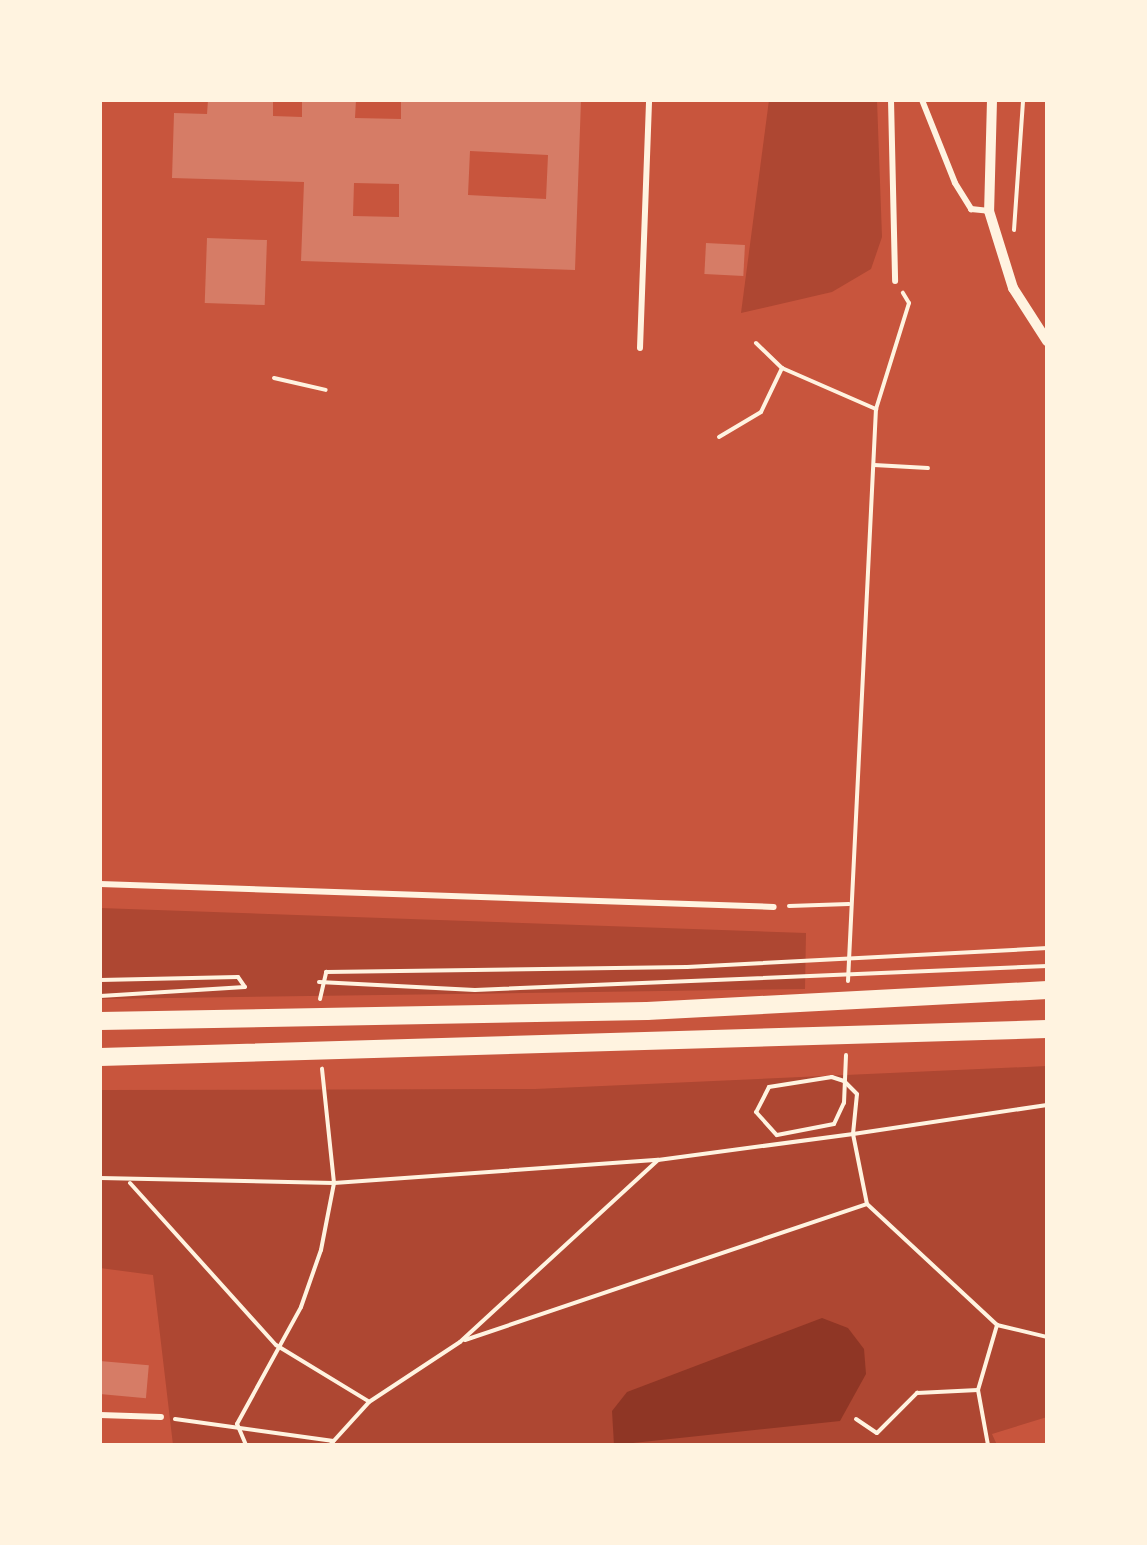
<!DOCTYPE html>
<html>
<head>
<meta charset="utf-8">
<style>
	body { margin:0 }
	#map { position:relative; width:1147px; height:1545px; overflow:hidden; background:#c8553d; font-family:Signika,sans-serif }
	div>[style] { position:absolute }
	.green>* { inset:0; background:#ae4732 }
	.water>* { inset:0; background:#8f3625 }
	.building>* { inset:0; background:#d67c66; transform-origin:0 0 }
	.path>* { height:4px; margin:-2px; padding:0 2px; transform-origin:2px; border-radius:2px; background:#fff3e0 }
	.service>* { height:6px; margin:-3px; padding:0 3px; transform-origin:3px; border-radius:3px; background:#fff3e0 }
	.minor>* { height:10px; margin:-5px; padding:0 5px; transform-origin:5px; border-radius:5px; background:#fff3e0 }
	.secondary>* { height:18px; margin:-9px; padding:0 9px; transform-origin:9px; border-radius:9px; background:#fff3e0 }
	span { translate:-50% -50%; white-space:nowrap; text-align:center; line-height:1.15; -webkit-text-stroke:8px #fff3e0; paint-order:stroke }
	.frame { position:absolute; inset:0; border:102px solid #fff3e0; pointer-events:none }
</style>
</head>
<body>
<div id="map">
	<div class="green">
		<i style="clip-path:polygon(769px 100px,877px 100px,882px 237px,871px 269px,832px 292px,741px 313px)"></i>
		<i style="clip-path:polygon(100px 908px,806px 933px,805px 989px,100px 999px)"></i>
		<i style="clip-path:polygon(1047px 1066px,1047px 1417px,992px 1434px,997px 1445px,173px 1445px,153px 1275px,100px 1268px,100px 1090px,535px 1089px)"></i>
	</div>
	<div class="water">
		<i style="clip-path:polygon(822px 1318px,848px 1328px,864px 1349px,866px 1374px,840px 1421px,614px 1445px,612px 1411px,627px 1392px)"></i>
	</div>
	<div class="building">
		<i style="clip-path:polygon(evenodd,208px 100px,273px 100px,273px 116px,302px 117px,302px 100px,356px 100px,355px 118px,401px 119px,401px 100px,581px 100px,575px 270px,301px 261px,304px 182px,172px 178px,174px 113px,207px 114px,208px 100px,470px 151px,548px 155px,546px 199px,468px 195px,470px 151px,208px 100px,354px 183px,399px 184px,399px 217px,353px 216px,354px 183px)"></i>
		<i style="left:207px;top:238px;width:60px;height:65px;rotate:2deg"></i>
		<i style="left:706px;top:243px;width:39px;height:31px;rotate:3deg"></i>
		<i style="left:100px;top:1361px;width:49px;height:33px;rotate:5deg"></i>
	</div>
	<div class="path">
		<i style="left:1014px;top:230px;width:130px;rotate:-86deg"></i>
		<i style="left:756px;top:343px;width:36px;rotate:44deg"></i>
		<i style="left:782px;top:368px;width:103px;rotate:23.6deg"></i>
		<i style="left:274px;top:378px;width:53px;rotate:13deg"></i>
		<i style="left:719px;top:437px;width:49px;rotate:-30.8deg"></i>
		<i style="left:761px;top:412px;width:49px;rotate:-64.5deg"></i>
		<i style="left:874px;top:465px;width:54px;rotate:3.2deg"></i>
		<i style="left:789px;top:906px;width:60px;rotate:-1.9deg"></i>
		<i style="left:100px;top:980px;width:138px;rotate:-1.2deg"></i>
		<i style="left:238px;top:977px;width:12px;rotate:55deg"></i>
		<i style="left:245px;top:987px;width:145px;rotate:176.4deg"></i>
		<i style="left:848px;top:981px;width:573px;rotate:-87.2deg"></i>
		<i style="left:876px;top:409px;width:111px;rotate:-72.7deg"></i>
		<i style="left:909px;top:303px;width:12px;rotate:-121deg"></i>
		<i style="left:319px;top:982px;width:156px;rotate:2.9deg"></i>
		<i style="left:475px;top:990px;width:573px;rotate:-2.4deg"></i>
		<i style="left:320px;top:999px;width:28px;rotate:-77deg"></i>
		<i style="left:326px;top:972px;width:361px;rotate:-0.8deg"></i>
		<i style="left:687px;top:967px;width:361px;rotate:-3deg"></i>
		<i style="left:1047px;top:1105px;width:196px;rotate:171.5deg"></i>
		<i style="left:853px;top:1134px;width:71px;rotate:78.7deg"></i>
		<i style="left:867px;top:1204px;width:178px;rotate:42.9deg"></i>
		<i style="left:997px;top:1325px;width:51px;rotate:13.5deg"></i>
		<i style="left:100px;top:1178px;width:234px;rotate:1.2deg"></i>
		<i style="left:334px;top:1183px;width:325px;rotate:-4.1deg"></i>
		<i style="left:130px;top:1183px;width:218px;rotate:48deg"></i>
		<i style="left:276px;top:1345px;width:108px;rotate:31.3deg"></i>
		<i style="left:465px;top:1340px;width:424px;rotate:-18.7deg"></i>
		<i style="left:175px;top:1419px;width:160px;rotate:7.9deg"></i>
		<i style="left:856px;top:1419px;width:25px;rotate:34deg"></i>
		<i style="left:877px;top:1433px;width:57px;rotate:-45deg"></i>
		<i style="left:917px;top:1393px;width:61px;rotate:-2.8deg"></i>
		<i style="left:246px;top:1445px;width:23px;rotate:-113deg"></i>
		<i style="left:237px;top:1424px;width:133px;rotate:-61.3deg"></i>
		<i style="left:301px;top:1307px;width:60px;rotate:-70.7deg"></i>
		<i style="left:321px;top:1250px;width:68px;rotate:-79deg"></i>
		<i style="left:334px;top:1183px;width:115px;rotate:-96deg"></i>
		<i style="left:330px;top:1445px;width:58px;rotate:-47.8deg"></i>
		<i style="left:369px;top:1402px;width:109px;rotate:-33.4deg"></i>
		<i style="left:460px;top:1342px;width:269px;rotate:-42.6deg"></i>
		<i style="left:658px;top:1160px;width:197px;rotate:-7.6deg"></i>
		<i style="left:853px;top:1134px;width:40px;rotate:-84.3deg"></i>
		<i style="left:857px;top:1094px;width:18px;rotate:-135deg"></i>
		<i style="left:844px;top:1081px;width:13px;rotate:-162deg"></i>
		<i style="left:832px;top:1077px;width:64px;rotate:171deg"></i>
		<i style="left:769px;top:1087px;width:28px;rotate:117deg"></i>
		<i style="left:756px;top:1112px;width:31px;rotate:48deg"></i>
		<i style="left:777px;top:1135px;width:58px;rotate:-10.9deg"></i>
		<i style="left:834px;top:1124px;width:23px;rotate:-65deg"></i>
		<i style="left:844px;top:1103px;width:48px;rotate:-87.6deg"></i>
		<i style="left:988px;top:1445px;width:56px;rotate:-100.3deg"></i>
		<i style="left:978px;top:1390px;width:68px;rotate:-73.7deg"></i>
	</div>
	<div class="service">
		<i style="left:891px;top:100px;width:181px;rotate:88.7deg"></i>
		<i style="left:922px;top:100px;width:89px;rotate:68.3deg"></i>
		<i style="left:955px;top:183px;width:31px;rotate:58deg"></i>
		<i style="left:971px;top:209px;width:18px;rotate:6deg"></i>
		<i style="left:640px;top:348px;width:248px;rotate:-87.9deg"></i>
		<i style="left:100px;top:884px;width:674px;rotate:1.95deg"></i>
		<i style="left:100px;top:1415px;width:61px;rotate:1.9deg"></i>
	</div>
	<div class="minor">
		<i style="left:992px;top:100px;width:111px;rotate:91.5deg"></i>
		<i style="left:989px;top:211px;width:81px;rotate:72.7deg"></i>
		<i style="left:1013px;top:288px;width:63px;rotate:57.3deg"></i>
	</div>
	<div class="secondary">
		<i style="left:100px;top:1021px;width:547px;rotate:-1.05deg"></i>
		<i style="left:647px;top:1011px;width:401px;rotate:-3deg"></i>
		<i style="left:100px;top:1057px;width:947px;rotate:-1.69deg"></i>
	</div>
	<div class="frame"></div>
</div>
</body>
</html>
